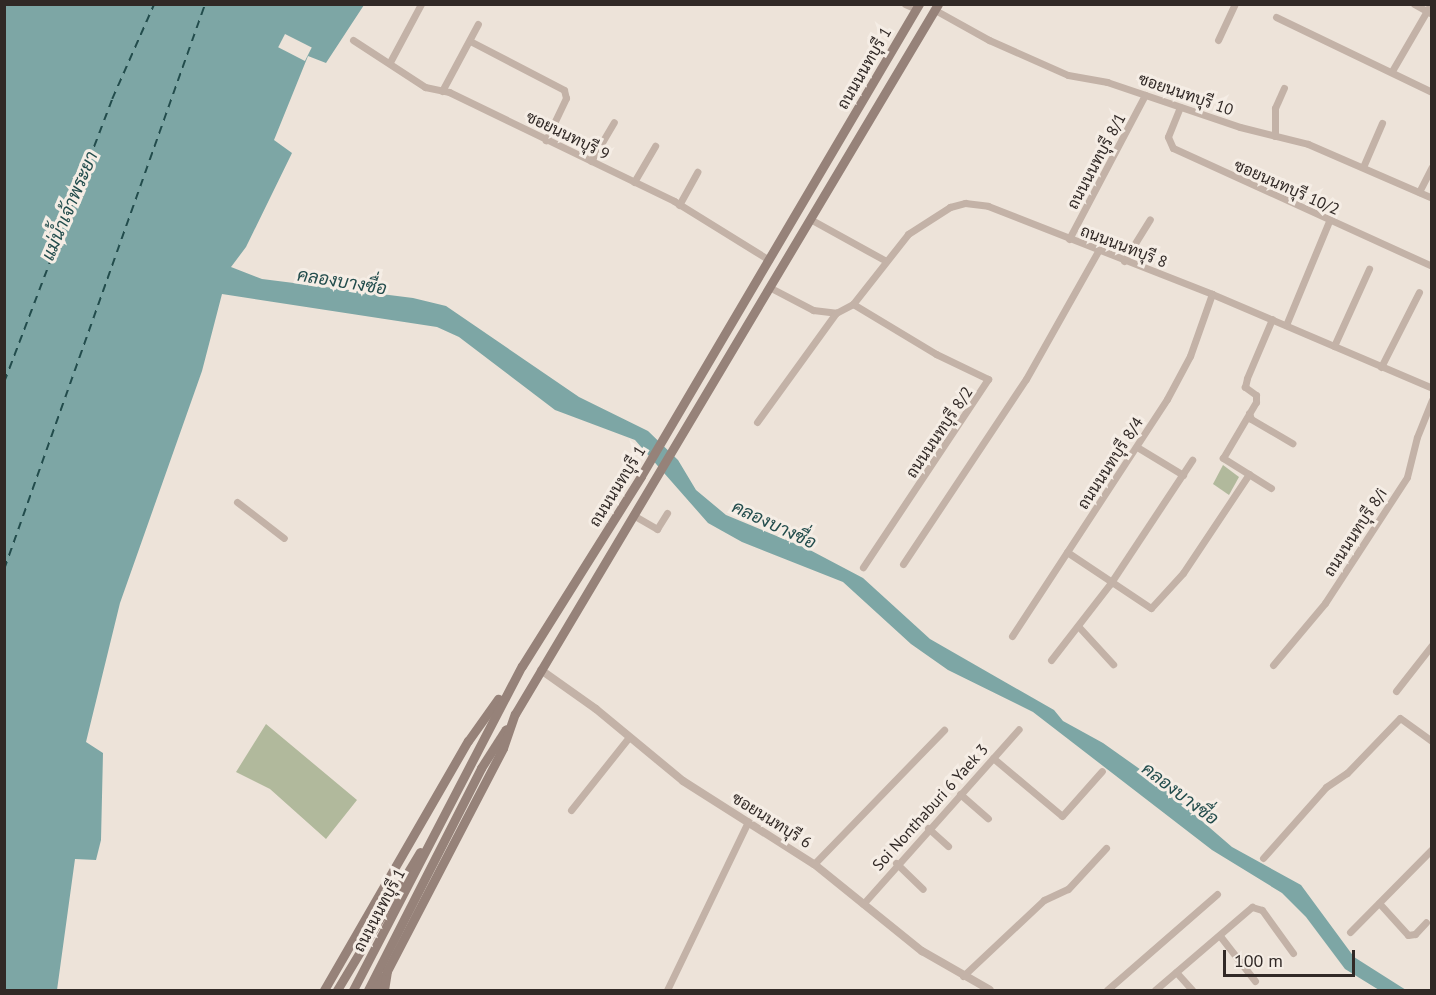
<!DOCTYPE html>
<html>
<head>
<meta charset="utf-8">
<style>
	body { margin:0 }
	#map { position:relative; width:1436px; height:995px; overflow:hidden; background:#ede3d9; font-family:"PT Sans",Sarabun,sans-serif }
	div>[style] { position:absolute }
	.green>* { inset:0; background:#b1b99c }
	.water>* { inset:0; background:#7da6a5 }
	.pier>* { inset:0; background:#ede3d9; transform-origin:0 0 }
	.ferry>* { height:1.5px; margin-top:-0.75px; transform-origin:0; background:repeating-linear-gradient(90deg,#224c4c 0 8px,transparent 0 14px) }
	.minor>* { height:7px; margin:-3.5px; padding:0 3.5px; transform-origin:3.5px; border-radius:3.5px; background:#c3b2a7 }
	.tertiary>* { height:8px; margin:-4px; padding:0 4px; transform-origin:4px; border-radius:4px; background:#c3b2a7 }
	.secondary>* { height:9px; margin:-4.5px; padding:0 4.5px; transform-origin:4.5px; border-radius:4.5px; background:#968279 }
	span { translate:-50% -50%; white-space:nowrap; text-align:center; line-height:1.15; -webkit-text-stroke:6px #f5ede5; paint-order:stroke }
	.street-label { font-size:16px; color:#312926 }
	.water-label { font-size:18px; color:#224c4c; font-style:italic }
	.frame { position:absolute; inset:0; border:6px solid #312926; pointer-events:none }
	.scale { position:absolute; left:1223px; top:950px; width:132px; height:27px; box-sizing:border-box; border:3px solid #312926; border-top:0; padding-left:8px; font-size:18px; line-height:21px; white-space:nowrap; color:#312926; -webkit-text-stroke:4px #f5ede5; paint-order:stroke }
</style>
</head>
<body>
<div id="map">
	<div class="green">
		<i style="clip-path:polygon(1223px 465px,1239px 477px,1229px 495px,1213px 484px)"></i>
		<i style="clip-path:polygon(266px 724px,357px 800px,326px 839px,270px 789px,236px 772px)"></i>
	</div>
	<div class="water">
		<i style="clip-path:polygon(5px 4px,364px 5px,326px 63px,308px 56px,274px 140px,292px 153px,246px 247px,231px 267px,262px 279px,413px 298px,446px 306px,579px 397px,648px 431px,678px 460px,696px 490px,726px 515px,808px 549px,863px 578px,930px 639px,1054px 710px,1063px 721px,1103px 743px,1151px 777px,1232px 847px,1301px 885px,1354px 957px,1406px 990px,1379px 990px,1345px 969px,1306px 917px,1282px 893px,1212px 850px,1033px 712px,948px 670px,911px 644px,843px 582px,742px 542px,708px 523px,635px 440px,555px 410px,459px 337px,437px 327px,222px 294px,202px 371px,120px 603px,86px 742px,103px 753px,101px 840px,96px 860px,75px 859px,57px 990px,5px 990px)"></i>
	</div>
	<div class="pier">
		<i style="left:285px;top:34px;width:30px;height:15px;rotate:27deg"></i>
	</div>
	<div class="ferry">
		<i style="left:4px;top:382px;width:303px;rotate:-69.1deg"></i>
		<i style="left:112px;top:99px;width:104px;rotate:-66.1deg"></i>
		<i style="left:4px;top:569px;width:600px;rotate:-70.42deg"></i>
	</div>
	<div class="minor">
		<i style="left:905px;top:4px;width:12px;rotate:24deg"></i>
		<i style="left:1414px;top:4px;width:21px;rotate:29deg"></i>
		<i style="left:935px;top:10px;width:62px;rotate:29.1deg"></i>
		<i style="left:989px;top:40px;width:86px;rotate:23.9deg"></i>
		<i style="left:1068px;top:75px;width:40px;rotate:10deg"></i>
		<i style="left:1107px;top:82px;width:140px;rotate:18.7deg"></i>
		<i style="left:1240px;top:127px;width:70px;rotate:14deg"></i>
		<i style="left:1308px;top:144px;width:135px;rotate:23.5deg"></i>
		<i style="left:1276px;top:17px;width:173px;rotate:25.7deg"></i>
		<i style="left:353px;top:40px;width:86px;rotate:33.1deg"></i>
		<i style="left:425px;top:87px;width:25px;rotate:12deg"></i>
		<i style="left:449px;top:92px;width:250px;rotate:25.8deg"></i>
		<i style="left:674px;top:201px;width:112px;rotate:31.8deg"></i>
		<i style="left:1218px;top:40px;width:40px;rotate:-65deg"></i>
		<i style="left:470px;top:41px;width:106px;rotate:27.5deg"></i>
		<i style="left:564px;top:90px;width:8px;rotate:76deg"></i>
		<i style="left:566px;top:98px;width:47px;rotate:115.5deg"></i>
		<i style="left:390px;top:62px;width:66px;rotate:-61.9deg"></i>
		<i style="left:1392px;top:71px;width:78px;rotate:-59.8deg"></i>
		<i style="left:442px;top:91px;width:76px;rotate:-61.8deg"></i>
		<i style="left:1180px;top:107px;width:32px;rotate:112deg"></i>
		<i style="left:1168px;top:137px;width:12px;rotate:66deg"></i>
		<i style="left:1173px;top:148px;width:285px;rotate:24.5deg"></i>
		<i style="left:1275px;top:136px;width:28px;rotate:-90deg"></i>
		<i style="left:1275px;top:108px;width:22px;rotate:-66deg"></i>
		<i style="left:591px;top:161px;width:45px;rotate:-59.5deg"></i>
		<i style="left:1363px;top:167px;width:48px;rotate:-66.6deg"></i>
		<i style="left:634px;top:182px;width:42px;rotate:-59.7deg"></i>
		<i style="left:1419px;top:192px;width:28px;rotate:-63deg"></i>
		<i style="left:679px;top:205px;width:38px;rotate:-61deg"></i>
		<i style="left:810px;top:219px;width:87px;rotate:28.9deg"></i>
		<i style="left:1069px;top:239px;width:163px;rotate:-62.2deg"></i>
		<i style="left:1124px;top:261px;width:49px;rotate:-58.2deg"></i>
		<i style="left:769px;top:287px;width:50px;rotate:27.6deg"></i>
		<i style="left:813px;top:310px;width:23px;rotate:7deg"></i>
		<i style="left:853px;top:304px;width:97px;rotate:31.1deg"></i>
		<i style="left:936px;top:354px;width:58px;rotate:25.7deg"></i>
		<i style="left:988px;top:379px;width:226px;rotate:123.6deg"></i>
		<i style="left:1286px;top:325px;width:113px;rotate:-67.5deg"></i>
		<i style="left:1334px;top:346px;width:85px;rotate:-65.6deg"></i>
		<i style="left:1381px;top:367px;width:84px;rotate:-63.1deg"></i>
		<i style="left:1249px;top:413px;width:6px;rotate:72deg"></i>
		<i style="left:1251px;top:419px;width:48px;rotate:30.3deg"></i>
		<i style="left:757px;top:422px;width:135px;rotate:-54.1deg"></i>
		<i style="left:836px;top:313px;width:19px;rotate:-28deg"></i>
		<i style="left:853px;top:304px;width:89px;rotate:-51.8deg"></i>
		<i style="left:908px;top:234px;width:50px;rotate:-32.7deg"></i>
		<i style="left:950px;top:207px;width:16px;rotate:-15deg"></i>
		<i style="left:965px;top:203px;width:23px;rotate:7deg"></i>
		<i style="left:988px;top:206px;width:241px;rotate:21.4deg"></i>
		<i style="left:1212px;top:294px;width:239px;rotate:23.1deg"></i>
		<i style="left:1137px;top:447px;width:54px;rotate:31.3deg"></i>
		<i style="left:1271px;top:488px;width:57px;rotate:-148deg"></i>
		<i style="left:1223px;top:458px;width:65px;rotate:-59.5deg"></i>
		<i style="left:1256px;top:402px;width:7px;rotate:-90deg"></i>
		<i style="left:1256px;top:395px;width:14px;rotate:-144deg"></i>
		<i style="left:1245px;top:387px;width:9px;rotate:-77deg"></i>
		<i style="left:1247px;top:378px;width:64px;rotate:-67deg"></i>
		<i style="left:237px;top:502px;width:59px;rotate:37.5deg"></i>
		<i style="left:633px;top:515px;width:28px;rotate:30deg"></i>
		<i style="left:657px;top:529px;width:19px;rotate:-58deg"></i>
		<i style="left:1067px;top:552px;width:101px;rotate:33.7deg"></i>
		<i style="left:1151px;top:608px;width:47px;rotate:-47.6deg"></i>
		<i style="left:1183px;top:573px;width:119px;rotate:-56.3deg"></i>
		<i style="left:903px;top:564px;width:222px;rotate:-56.4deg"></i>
		<i style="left:1026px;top:379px;width:147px;rotate:-60.6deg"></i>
		<i style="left:1078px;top:626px;width:52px;rotate:47.4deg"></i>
		<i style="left:1012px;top:636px;width:283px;rotate:-56.8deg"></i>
		<i style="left:1167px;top:399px;width:49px;rotate:-61.9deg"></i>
		<i style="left:1190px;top:356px;width:66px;rotate:-70.5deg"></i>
		<i style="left:1051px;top:660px;width:96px;rotate:-52.2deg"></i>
		<i style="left:1110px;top:584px;width:149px;rotate:-56.5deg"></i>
		<i style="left:1273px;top:665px;width:81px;rotate:-50deg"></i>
		<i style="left:1325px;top:603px;width:150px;rotate:-56.9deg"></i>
		<i style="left:1407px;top:477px;width:41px;rotate:-76deg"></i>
		<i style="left:1417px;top:437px;width:40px;rotate:-68deg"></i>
		<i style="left:1396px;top:691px;width:58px;rotate:-52deg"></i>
		<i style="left:993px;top:758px;width:90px;rotate:40deg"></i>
		<i style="left:1062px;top:816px;width:60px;rotate:-48.4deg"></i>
		<i style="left:960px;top:794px;width:37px;rotate:41deg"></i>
		<i style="left:571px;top:810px;width:93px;rotate:-51.5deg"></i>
		<i style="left:928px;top:828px;width:27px;rotate:42deg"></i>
		<i style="left:1263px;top:858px;width:95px;rotate:-48.4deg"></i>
		<i style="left:1326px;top:787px;width:25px;rotate:-34deg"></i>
		<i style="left:1347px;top:773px;width:76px;rotate:-46.1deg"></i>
		<i style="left:1400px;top:718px;width:39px;rotate:36deg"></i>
		<i style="left:896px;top:863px;width:37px;rotate:44deg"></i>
		<i style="left:814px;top:864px;width:187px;rotate:-45.9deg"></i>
		<i style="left:1379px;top:903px;width:43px;rotate:47.8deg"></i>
		<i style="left:1408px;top:935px;width:7px;rotate:-8deg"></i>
		<i style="left:1415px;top:934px;width:16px;rotate:-47deg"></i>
		<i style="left:863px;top:904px;width:234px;rotate:-48.3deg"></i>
		<i style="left:1350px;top:932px;width:117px;rotate:-45.3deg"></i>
		<i style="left:1220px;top:936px;width:57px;rotate:52.1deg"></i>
		<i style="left:1176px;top:972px;width:24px;rotate:48deg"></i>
		<i style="left:963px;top:976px;width:111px;rotate:-43.2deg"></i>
		<i style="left:1044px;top:900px;width:26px;rotate:-25deg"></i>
		<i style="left:1068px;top:889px;width:56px;rotate:-47.2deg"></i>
		<i style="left:667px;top:990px;width:187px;rotate:-64.3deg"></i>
		<i style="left:1107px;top:990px;width:146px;rotate:-41.1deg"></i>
		<i style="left:1155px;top:990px;width:128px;rotate:-40.6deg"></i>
		<i style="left:1252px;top:907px;width:10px;rotate:17deg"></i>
		<i style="left:1262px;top:910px;width:53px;rotate:54.2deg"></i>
	</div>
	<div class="tertiary">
		<i style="left:541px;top:670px;width:67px;rotate:35.3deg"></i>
		<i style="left:596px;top:709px;width:113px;rotate:39.6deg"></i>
		<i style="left:683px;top:781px;width:155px;rotate:32.4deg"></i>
		<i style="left:814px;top:864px;width:139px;rotate:38.9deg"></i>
		<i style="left:922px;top:951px;width:78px;rotate:29.8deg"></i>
	</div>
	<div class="secondary">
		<i style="left:324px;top:990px;width:288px;rotate:-60deg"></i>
		<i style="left:468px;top:741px;width:52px;rotate:-54.5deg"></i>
		<i style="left:337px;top:990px;width:161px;rotate:-59deg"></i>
		<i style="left:353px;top:990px;width:365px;rotate:-62.5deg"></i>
		<i style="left:522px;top:666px;width:224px;rotate:-57.9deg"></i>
		<i style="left:641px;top:476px;width:548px;rotate:-59.5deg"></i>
		<i style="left:368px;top:990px;width:249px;rotate:-63deg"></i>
		<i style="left:481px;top:768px;width:46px;rotate:-57.3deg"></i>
		<i style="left:375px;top:990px;width:18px;rotate:-56deg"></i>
		<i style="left:384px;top:990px;width:19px;rotate:-81deg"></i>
		<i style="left:387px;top:971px;width:251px;rotate:-62.5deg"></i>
		<i style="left:503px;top:748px;width:36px;rotate:-71deg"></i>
		<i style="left:515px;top:714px;width:826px;rotate:-59.21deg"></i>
	</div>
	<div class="street-label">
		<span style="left:864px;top:68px;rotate:-60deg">ถนนนนทบุรี 1</span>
		<span style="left:1186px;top:94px;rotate:19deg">ซอยนนทบุรี 10</span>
		<span style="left:568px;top:135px;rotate:26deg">ซอยนนทบุรี 9</span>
		<span style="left:1096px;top:161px;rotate:-62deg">ถนนนนทบุรี 8/1</span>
		<span style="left:1287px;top:187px;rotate:24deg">ซอยนนทบุรี 10/2</span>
		<span style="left:1124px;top:246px;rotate:21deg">ถนนนนทบุรี 8</span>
		<span style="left:939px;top:432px;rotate:-56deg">ถนนนนทบุรี 8/2</span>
		<span style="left:1110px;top:463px;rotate:-57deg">ถนนนนทบุรี 8/4</span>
		<span style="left:617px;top:486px;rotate:-58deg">ถนนนนทบุรี 1</span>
		<span style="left:1355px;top:532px;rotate:-57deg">ถนนนนทบุรี 8/i</span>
		<span style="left:930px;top:807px;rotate:-48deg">Soi Nonthaburi 6 Yaek 3</span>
		<span style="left:772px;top:820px;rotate:32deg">ซอยนนทบุรี 6</span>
		<span style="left:379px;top:910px;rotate:-62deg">ถนนนนทบุรี 1</span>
	</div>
	<div class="water-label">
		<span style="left:70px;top:206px;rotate:-67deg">แม่น้ำเจ้าพระยา</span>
		<span style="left:342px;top:282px;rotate:9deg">คลองบางซื่อ</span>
		<span style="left:774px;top:525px;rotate:25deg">คลองบางซื่อ</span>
		<span style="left:1180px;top:794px;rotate:37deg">คลองบางซื่อ</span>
	</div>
	<div class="frame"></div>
	<div class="scale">100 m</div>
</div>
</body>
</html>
